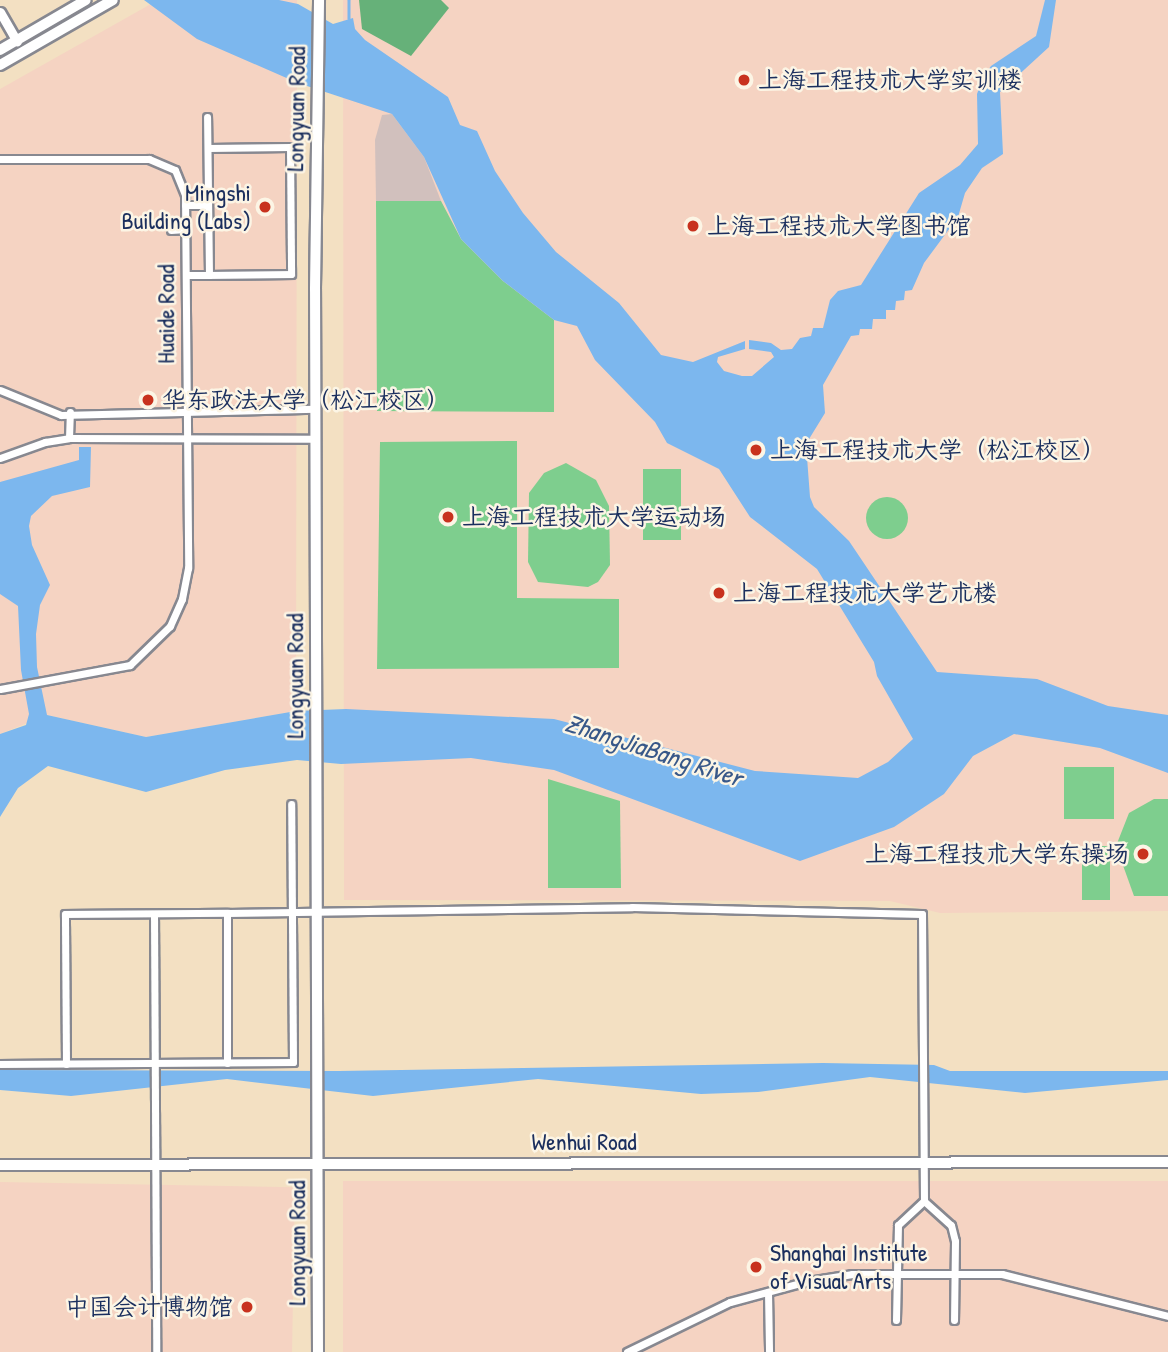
<!DOCTYPE html>
<html>
<head>
<meta charset="utf-8">
<style>
	body { margin:0 }
	#map { position:relative; width:1168px; height:1352px; overflow:hidden; background:#f3e0c2; font-family:"Patrick Hand","LXGW WenKai TC",sans-serif }
	div>[style] { position:absolute }
	.built>* { inset:0; background:#f5d3c2; transform-origin:0 0 }
	.industrial>* { inset:0; background:#d1c0bd }
	.green>* { inset:0; background:#7ece8e; transform-origin:0 0 }
	.round { border-radius:50% }
	.forest>* { inset:0; background:#66b179 }
	.water>* { inset:0; background:#7cb7ee }
	.stream>* { height:2.5px; margin:-1.25px; padding:0 1.25px; transform-origin:1.25px; border-radius:1.25px; background:#7cb7ee }
	.roads { filter:drop-shadow(2px 0 #878890) drop-shadow(-2px 0 #878890) drop-shadow(0 2px #878890) drop-shadow(0 -2px #878890) }
	.minor>* { height:7px; margin:-3.5px; padding:0 3.5px; transform-origin:3.5px; border-radius:3.5px; background:#fff }
	.tertiary>* { height:9px; margin:-4.5px; padding:0 4.5px; transform-origin:4.5px; border-radius:4.5px; background:#fff }
	.secondary>* { height:10px; margin:-5px; padding:0 5px; transform-origin:5px; border-radius:5px; background:#fff }
	.dots>* { width:19px; height:19px; translate:-50% -50%; box-sizing:border-box; border:4px solid #fcf5e5; border-radius:50% }
	span { translate:-50% -50%; white-space:nowrap; text-align:center; line-height:1.15; -webkit-text-stroke:5px #fcf5e5; paint-order:stroke }
	.poi-label { font-size:24px; color:#1b2f5e }
	.left { translate:0 -50%; text-align:left }
	.right { translate:-100% -50%; text-align:right }
	.street-label { font-size:24px; color:#1b2f5e }
	.water-label { font-size:26px; color:#385889; font-style:italic }
</style>
</head>
<body>
<div id="map">
	<div class="built">
		<i style="clip-path:polygon(158px 0,297px 0,296px 711px,146px 737px,47px 715px,0 734px,0 89px)"></i>
		<i style="clip-path:polygon(343px 0,1168px 0,1168px 911px,940px 913px,890px 901px,344px 900px)"></i>
		<i style="left:343px;top:1181px;width:825px;height:171px"></i>
		<i style="left:0;top:1182px;width:295px;height:170px;rotate:1deg"></i>
	</div>
	<div class="industrial">
		<i style="clip-path:polygon(392px 114px,424px 157px,441px 201px,376px 201px,375px 140px,382px 115px)"></i>
	</div>
	<div class="green">
		<i style="clip-path:polygon(376px 201px,441px 201px,461px 239px,503px 281px,554px 320px,554px 412px,377px 411px)"></i>
		<i style="clip-path:polygon(517px 441px,517px 598px,619px 599px,619px 668px,377px 669px,380px 442px)"></i>
		<i style="clip-path:polygon(566px 463px,596px 480px,609px 506px,610px 565px,598px 582px,588px 587px,538px 582px,528px 562px,529px 493px,544px 473px)"></i>
		<i style="left:643px;top:469px;width:38px;height:71px"></i>
		<i class="round" style="left:866px;top:497px;width:42px;height:42px"></i>
		<i style="left:1114px;top:767px;width:52px;height:50px;rotate:90deg"></i>
		<i style="clip-path:polygon(548px 779px,620px 801px,621px 888px,548px 888px)"></i>
		<i style="clip-path:polygon(1154px 799px,1168px 799px,1168px 896px,1134px 896px,1116px 846px,1129px 813px)"></i>
		<i style="left:1082px;top:846px;width:28px;height:54px"></i>
	</div>
	<div class="forest">
		<i style="clip-path:polygon(441px 0,449px 8px,411px 56px,362px 29px,359px 0)"></i>
	</div>
	<div class="water">
		<i style="clip-path:polygon(144px 0,279px 0,298px 4px,333px 24px,353px 18px,355px 29px,365px 40px,448px 97px,460px 125px,477px 131px,495px 171px,523px 213px,556px 252px,619px 303px,661px 355px,693px 362px,745px 341px,745px 349px,718px 357px,717px 362px,724px 371px,742px 376px,752px 376px,774px 357px,771px 352px,749px 349px,749px 340px,771px 343px,781px 350px,792px 349px,800px 338px,811px 336px,813px 328px,823px 328px,830px 300px,838px 291px,861px 285px,919px 193px,960px 165px,978px 144px,977px 94px,983px 77px,991px 66px,1036px 36px,1045px 0,1056px 0,1049px 47px,1000px 92px,1003px 154px,982px 168px,965px 193px,958px 217px,924px 263px,912px 290px,905px 291px,904px 300px,896px 301px,895px 310px,886px 310px,886px 319px,873px 319px,872px 329px,860px 329px,859px 335px,851px 336px,823px 385px,825px 413px,806px 444px,810px 497px,814px 507px,849px 541px,937px 672px,1037px 679px,1108px 706px,1168px 715px,1168px 773px,1100px 748px,1014px 734px,973px 756px,944px 794px,894px 827px,800px 861px,554px 770px,471px 758px,341px 764px,297px 760px,225px 770px,146px 792px,48px 766px,18px 788px,0 817px,0 734px,26px 725px,29px 714px,21px 670px,18px 606px,0 594px,0 482px,79px 460px,79px 447px,91px 447px,90px 487px,52px 496px,31px 516px,29px 526px,32px 545px,50px 585px,40px 605px,36px 634px,37px 667px,47px 715px,146px 737px,296px 711px,346px 709px,554px 719px,755px 771px,858px 778px,888px 762px,913px 739px,877px 676px,874px 662px,817px 569px,750px 517px,719px 469px,667px 443px,655px 422px,595px 360px,577px 326px,554px 320px,503px 281px,461px 239px,424px 157px,392px 114px,298px 83px,197px 39px)"></i>
		<i style="clip-path:polygon(823px 1063px,934px 1065px,950px 1071px,1168px 1071px,1168px 1080px,1025px 1093px,870px 1077px,758px 1092px,701px 1094px,538px 1079px,373px 1096px,227px 1079px,71px 1096px,0 1090px,0 1070px,339px 1071px)"></i>
	</div>
	<div class="stream">
		<i style="left:349px;top:0;width:18px;rotate:90deg"></i>
	</div>
	<div class="roads">
		<div class="minor">
			<i style="left:208px;top:148px;width:82px;rotate:-0.7deg"></i>
			<i style="left:290px;top:147px;width:127px;rotate:89.5deg"></i>
			<i style="left:291px;top:274px;width:82px;rotate:179.3deg"></i>
			<i style="left:0;top:159px;width:149px"></i>
			<i style="left:149px;top:159px;width:28px;rotate:23deg"></i>
			<i style="left:175px;top:170px;width:27px;rotate:68deg"></i>
			<i style="left:185px;top:195px;width:373px;rotate:89.5deg"></i>
			<i style="left:188px;top:568px;width:32px;rotate:101deg"></i>
			<i style="left:182px;top:599px;width:30px;rotate:114deg"></i>
			<i style="left:170px;top:626px;width:56px;rotate:135.7deg"></i>
			<i style="left:130px;top:665px;width:132px;rotate:169.5deg"></i>
			<i style="left:185px;top:205px;width:23px"></i>
			<i style="left:171px;top:230px;width:15px;rotate:-4deg"></i>
			<i style="left:186px;top:275px;width:23px"></i>
			<i style="left:209px;top:275px;width:158px;rotate:-90.7deg"></i>
			<i style="left:0;top:390px;width:66px;rotate:22.3deg"></i>
			<i style="left:61px;top:415px;width:254px;rotate:-1.4deg"></i>
			<i style="left:69px;top:438px;width:26px;rotate:-88deg"></i>
			<i style="left:0;top:458px;width:48px;rotate:-19.6deg"></i>
			<i style="left:45px;top:442px;width:24px;rotate:-9deg"></i>
			<i style="left:69px;top:438px;width:246px;rotate:0.2deg"></i>
			<i style="left:154px;top:914px;width:438px;rotate:89.7deg"></i>
			<i style="left:227px;top:1063px;width:150px;rotate:-90deg"></i>
			<i style="left:227px;top:913px;width:405px;rotate:-0.8deg"></i>
			<i style="left:632px;top:907px;width:290px;rotate:1.4deg"></i>
			<i style="left:922px;top:914px;width:287px;rotate:89.6deg"></i>
			<i style="left:924px;top:1201px;width:36px;rotate:42deg"></i>
			<i style="left:951px;top:1225px;width:16px;rotate:76deg"></i>
			<i style="left:955px;top:1241px;width:79px;rotate:90.7deg"></i>
			<i style="left:0;top:1064px;width:293px;rotate:-0.4deg"></i>
			<i style="left:293px;top:1062px;width:258px;rotate:-90.4deg"></i>
			<i style="left:66px;top:1064px;width:150px;rotate:-90.4deg"></i>
			<i style="left:65px;top:914px;width:162px;rotate:-0.4deg"></i>
			<i style="left:768px;top:1292px;width:60px;rotate:89deg"></i>
			<i style="left:896px;top:1320px;width:95px;rotate:-88.8deg"></i>
			<i style="left:898px;top:1225px;width:35px;rotate:-43deg"></i>
			<i style="left:627px;top:1352px;width:114px;rotate:-25.9deg"></i>
			<i style="left:730px;top:1302px;width:81px;rotate:-15.1deg"></i>
			<i style="left:808px;top:1281px;width:45px;rotate:-9deg"></i>
			<i style="left:852px;top:1274px;width:150px"></i>
			<i style="left:1002px;top:1274px;width:171px;rotate:14.2deg"></i>
		</div>
		<div class="tertiary">
			<i style="left:0;top:12px;width:34px;rotate:60deg"></i>
		</div>
		<div class="secondary">
			<i style="left:0;top:50px;width:99px;rotate:-30.2deg"></i>
			<i style="left:0;top:65px;width:130px;rotate:-29.9deg"></i>
			<i style="left:0;top:1165px;width:1168px;rotate:-0.15deg"></i>
			<i style="left:318px;top:1352px;width:1063px;rotate:-90.16deg"></i>
			<i style="left:315px;top:289px;width:289px;rotate:-89.2deg"></i>
		</div>
	</div>
	<div class="dots">
		<i style="left:744px;top:80px;background:#c8321e"></i>
		<i style="left:265px;top:207px;background:#c8321e"></i>
		<i style="left:693px;top:226px;background:#c8321e"></i>
		<i style="left:148px;top:400px;background:#c8321e"></i>
		<i style="left:756px;top:450px;background:#c8321e"></i>
		<i style="left:448px;top:517px;background:#c8321e"></i>
		<i style="left:719px;top:593px;background:#c8321e"></i>
		<i style="left:1143px;top:854px;background:#c8321e"></i>
		<i style="left:756px;top:1267px;background:#c8321e"></i>
		<i style="left:247px;top:1307px;background:#c8321e"></i>
	</div>
	<div class="poi-label">
		<span class="left" style="left:758px;top:80px">上海工程技术大学实训楼</span>
		<span class="right" style="left:251px;top:207px">Mingshi<br>Building (Labs)</span>
		<span class="left" style="left:707px;top:226px">上海工程技术大学图书馆</span>
		<span class="left" style="left:162px;top:400px">华东政法大学（松江校区）</span>
		<span class="left" style="left:770px;top:450px">上海工程技术大学（松江校区）</span>
		<span class="left" style="left:462px;top:517px">上海工程技术大学运动场</span>
		<span class="left" style="left:733px;top:593px">上海工程技术大学艺术楼</span>
		<span class="right" style="left:1129px;top:854px">上海工程技术大学东操场</span>
		<span class="left" style="left:770px;top:1267px">Shanghai Institute<br>of Visual Arts</span>
		<span class="right" style="left:233px;top:1307px">中国会计博物馆</span>
	</div>
	<div class="street-label">
		<span style="left:296px;top:109px;rotate:-89deg">Longyuan Road</span>
		<span style="left:166px;top:314px;rotate:-90deg">Huaide Road</span>
		<span style="left:295px;top:676px;rotate:-90deg">Longyuan Road</span>
		<span style="left:584px;top:1142px">Wenhui Road</span>
		<span style="left:297px;top:1243px;rotate:-90deg">Longyuan Road</span>
	</div>
	<div class="water-label">
		<span style="left:654px;top:750px;rotate:18deg">ZhangJiaBang River</span>
	</div>
</div>
</body>
</html>
